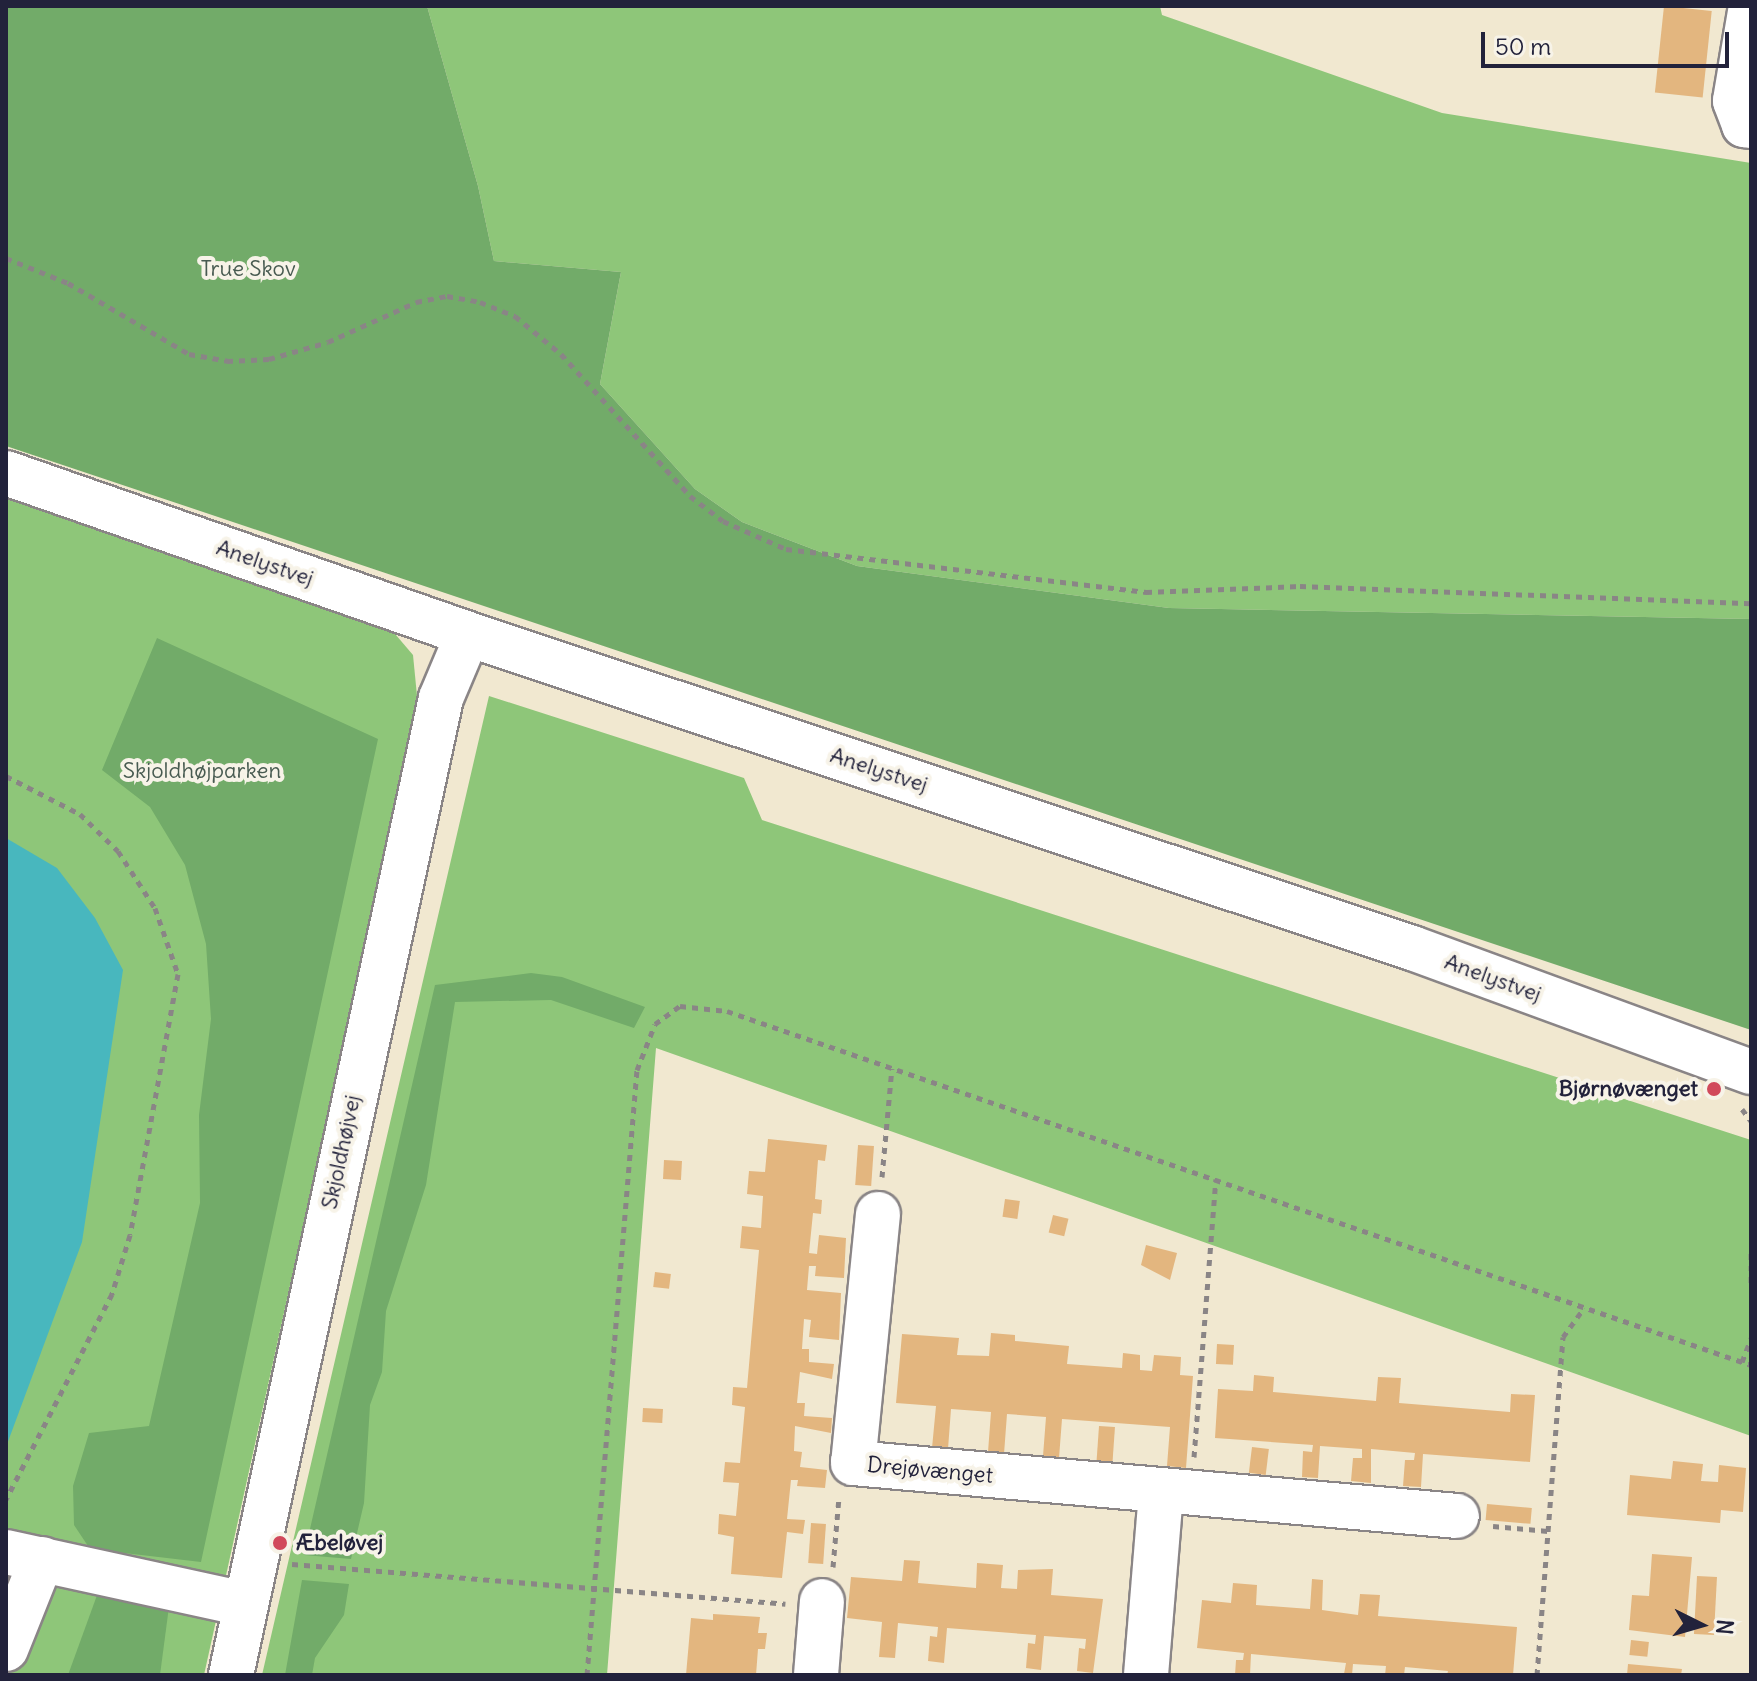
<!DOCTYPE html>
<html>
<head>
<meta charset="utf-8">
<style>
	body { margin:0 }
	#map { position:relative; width:1757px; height:1681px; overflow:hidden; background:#f1e8d0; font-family:Delius,sans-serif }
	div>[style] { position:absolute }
	.green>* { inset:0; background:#8ec679 }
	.forest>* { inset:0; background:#72ab69 }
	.water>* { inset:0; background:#48b7be }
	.building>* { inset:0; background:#e3b67f; transform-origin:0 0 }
	.path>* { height:5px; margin-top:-2.5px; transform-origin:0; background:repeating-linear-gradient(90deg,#8a8586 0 6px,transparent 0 12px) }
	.roads { filter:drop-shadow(2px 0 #8a8586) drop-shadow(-2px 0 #8a8586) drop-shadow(0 2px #8a8586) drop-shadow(0 -2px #8a8586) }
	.minor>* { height:44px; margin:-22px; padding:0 22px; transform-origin:22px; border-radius:22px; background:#fff }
	.dots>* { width:22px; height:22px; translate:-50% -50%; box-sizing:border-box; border:4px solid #f7f3e8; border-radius:50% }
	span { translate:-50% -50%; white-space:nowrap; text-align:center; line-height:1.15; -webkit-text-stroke:8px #f7f3e8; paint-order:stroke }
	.park-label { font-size:22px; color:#485b51 }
	.street-label { font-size:22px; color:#22223b }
	.poi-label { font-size:22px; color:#22223b; font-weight:700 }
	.right { translate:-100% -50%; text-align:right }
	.left { translate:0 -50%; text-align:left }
	.frame { position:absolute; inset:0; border:8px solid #22223b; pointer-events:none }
	.north { position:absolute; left:1661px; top:1585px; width:80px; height:80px; -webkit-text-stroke:6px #f7f3e8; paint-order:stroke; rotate:95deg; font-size:22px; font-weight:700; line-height:32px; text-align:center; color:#22223b }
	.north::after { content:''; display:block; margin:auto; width:28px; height:36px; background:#22223b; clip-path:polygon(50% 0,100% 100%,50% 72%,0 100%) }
	.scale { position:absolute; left:1481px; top:32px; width:248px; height:36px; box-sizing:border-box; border:4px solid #22223b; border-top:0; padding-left:10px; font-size:24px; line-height:28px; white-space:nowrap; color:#22223b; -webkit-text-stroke:6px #f7f3e8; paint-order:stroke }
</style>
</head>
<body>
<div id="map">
	<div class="green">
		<i style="clip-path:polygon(427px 6px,1160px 6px,1162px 15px,1442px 113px,1751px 163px,1751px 619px,1169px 608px,857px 566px,742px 522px,695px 489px,600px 384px,621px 272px,494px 261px,478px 186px)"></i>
		<i style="clip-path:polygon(6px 496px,390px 628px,413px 655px,418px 706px,204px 1675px,6px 1675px)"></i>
		<i style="clip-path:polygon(489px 696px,744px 778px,762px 820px,1751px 1140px,1751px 1436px,656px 1048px,607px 1675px,262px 1675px)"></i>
	</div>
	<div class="forest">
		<i style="clip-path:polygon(6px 6px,427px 6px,478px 186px,494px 261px,621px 272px,600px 384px,695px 489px,742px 522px,857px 566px,1169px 608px,1751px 619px,1751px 1030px,6px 446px)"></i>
		<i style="clip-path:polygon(157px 638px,378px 739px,201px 1562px,90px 1549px,74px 1525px,73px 1486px,89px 1433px,149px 1426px,200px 1203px,199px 1115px,211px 1019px,206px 944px,185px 865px,150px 807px,102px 770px)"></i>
		<i style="clip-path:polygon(531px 973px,562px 977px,645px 1007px,634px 1028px,551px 1000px,455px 1002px,426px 1185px,386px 1311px,382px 1372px,370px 1405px,364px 1503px,351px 1559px,304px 1555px,435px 985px)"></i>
		<i style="clip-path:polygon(302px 1580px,349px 1584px,344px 1615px,315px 1658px,312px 1675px,285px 1675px)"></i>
		<i style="clip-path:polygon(100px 1587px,170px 1599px,160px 1675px,68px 1675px)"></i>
	</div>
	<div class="water">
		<i style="clip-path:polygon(6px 838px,57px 868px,95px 918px,123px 970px,82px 1242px,6px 1447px)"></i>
	</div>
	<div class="building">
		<i style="left:1664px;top:6px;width:48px;height:87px;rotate:6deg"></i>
		<i style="clip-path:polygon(768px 1139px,827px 1145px,825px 1161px,818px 1160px,815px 1199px,822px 1200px,821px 1214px,813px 1213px,809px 1253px,817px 1254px,819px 1235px,846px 1238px,844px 1278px,815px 1276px,816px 1266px,809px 1266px,807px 1290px,841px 1293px,839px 1340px,809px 1337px,811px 1320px,804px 1319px,802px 1349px,809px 1349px,809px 1362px,834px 1364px,832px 1379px,800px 1372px,797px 1403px,805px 1403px,804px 1416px,832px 1418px,831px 1433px,795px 1426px,794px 1451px,802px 1452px,800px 1467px,827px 1470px,825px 1488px,797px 1486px,798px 1480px,791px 1480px,787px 1519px,805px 1520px,803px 1534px,787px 1532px,782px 1578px,731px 1574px,734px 1537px,718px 1534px,719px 1514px,736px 1516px,739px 1483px,723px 1482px,725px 1462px,740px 1463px,745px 1407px,732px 1405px,733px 1387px,747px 1388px,759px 1250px,740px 1248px,742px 1226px,761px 1228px,763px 1196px,747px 1194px,749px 1171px,765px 1172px)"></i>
		<i style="left:858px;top:1145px;width:16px;height:40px;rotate:4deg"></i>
		<i style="left:664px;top:1160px;width:18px;height:19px;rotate:3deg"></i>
		<i style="left:1005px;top:1199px;width:15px;height:18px;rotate:8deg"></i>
		<i style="left:1053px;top:1215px;width:16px;height:18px;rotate:14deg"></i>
		<i style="clip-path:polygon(1146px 1245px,1177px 1253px,1170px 1280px,1141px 1265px)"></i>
		<i style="left:655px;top:1272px;width:16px;height:15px;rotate:7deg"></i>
		<i style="clip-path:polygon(991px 1333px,1015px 1335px,1015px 1341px,1069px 1346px,1067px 1364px,1122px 1368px,1123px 1353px,1140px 1355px,1140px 1370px,1152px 1371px,1154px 1355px,1181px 1357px,1180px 1375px,1193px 1376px,1186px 1468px,1167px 1466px,1170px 1427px,1062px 1419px,1059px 1458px,1043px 1456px,1046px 1417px,1007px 1414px,1004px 1454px,988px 1452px,991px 1412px,951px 1409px,948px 1449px,932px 1448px,936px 1406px,896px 1403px,902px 1334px,959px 1338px,957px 1355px,989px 1356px)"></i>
		<i style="left:1217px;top:1344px;width:17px;height:20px;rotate:3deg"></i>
		<i style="clip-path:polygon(1254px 1375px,1274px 1377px,1273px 1392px,1376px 1401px,1378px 1377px,1401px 1378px,1399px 1403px,1510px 1412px,1511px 1394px,1535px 1395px,1530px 1462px,1423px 1454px,1421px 1487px,1403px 1486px,1405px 1460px,1414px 1460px,1415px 1453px,1371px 1449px,1371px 1483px,1351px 1481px,1353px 1458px,1362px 1458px,1362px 1449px,1320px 1446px,1318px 1478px,1302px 1477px,1303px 1451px,1312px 1452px,1313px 1445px,1215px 1438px,1218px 1389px,1253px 1391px)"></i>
		<i style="left:643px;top:1408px;width:20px;height:14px;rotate:3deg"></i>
		<i style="left:1099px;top:1426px;width:16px;height:36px;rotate:4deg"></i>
		<i style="left:1252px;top:1447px;width:17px;height:26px;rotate:7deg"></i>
		<i style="clip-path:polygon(1673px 1461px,1703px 1464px,1701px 1481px,1718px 1482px,1719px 1465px,1746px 1468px,1743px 1512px,1721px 1510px,1720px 1523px,1627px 1515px,1630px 1475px,1671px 1479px)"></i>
		<i style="left:1487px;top:1504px;width:45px;height:16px;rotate:5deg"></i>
		<i style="left:811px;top:1523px;width:15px;height:40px;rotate:4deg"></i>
		<i style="clip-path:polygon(1652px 1554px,1692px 1557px,1685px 1637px,1629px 1630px,1632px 1595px,1649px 1596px)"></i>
		<i style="clip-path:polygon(904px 1560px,920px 1561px,918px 1583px,976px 1588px,977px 1563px,1003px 1565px,1001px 1588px,1017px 1589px,1018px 1570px,1053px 1569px,1051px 1595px,1103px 1599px,1093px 1673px,1077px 1671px,1079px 1648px,1085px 1649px,1086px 1639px,1044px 1636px,1041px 1670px,1026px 1668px,1028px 1643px,1035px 1644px,1036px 1635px,947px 1628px,944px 1663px,928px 1661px,930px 1636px,937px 1637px,938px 1627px,898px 1623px,895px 1658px,879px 1657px,882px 1622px,847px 1618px,851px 1577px,902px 1581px)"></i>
		<i style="left:1697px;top:1576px;width:20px;height:58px;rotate:3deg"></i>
		<i style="clip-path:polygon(1312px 1579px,1323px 1580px,1322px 1610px,1358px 1615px,1360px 1594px,1380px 1595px,1378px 1616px,1517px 1627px,1513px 1675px,1447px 1675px,1448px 1671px,1405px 1667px,1404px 1675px,1385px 1675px,1386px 1666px,1353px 1664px,1352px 1675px,1344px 1674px,1346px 1663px,1251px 1654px,1250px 1675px,1235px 1675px,1236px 1660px,1243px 1660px,1244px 1653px,1197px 1648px,1202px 1600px,1231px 1603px,1233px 1583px,1257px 1585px,1256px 1605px,1310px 1609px)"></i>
		<i style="clip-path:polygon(713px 1614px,760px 1617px,758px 1633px,767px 1633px,765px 1649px,758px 1649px,756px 1675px,686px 1675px,691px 1618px,713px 1620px)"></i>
		<i style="left:1631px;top:1640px;width:18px;height:15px;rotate:6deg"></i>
		<i style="clip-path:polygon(1628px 1664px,1682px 1669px,1681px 1675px,1627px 1675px)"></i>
	</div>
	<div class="path">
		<i style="left:6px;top:258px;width:67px;rotate:22deg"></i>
		<i style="left:68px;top:283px;width:140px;rotate:30.4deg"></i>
		<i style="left:189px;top:354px;width:39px;rotate:10deg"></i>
		<i style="left:227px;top:361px;width:42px;rotate:-2.7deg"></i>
		<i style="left:269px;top:359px;width:61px;rotate:-16.1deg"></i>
		<i style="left:328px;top:342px;width:97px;rotate:-24.4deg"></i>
		<i style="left:416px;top:302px;width:32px;rotate:-11deg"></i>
		<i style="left:447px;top:296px;width:34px;rotate:10deg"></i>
		<i style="left:480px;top:302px;width:38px;rotate:22deg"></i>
		<i style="left:515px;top:316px;width:60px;rotate:39.6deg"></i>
		<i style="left:561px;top:354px;width:192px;rotate:47.7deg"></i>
		<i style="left:690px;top:496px;width:41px;rotate:37.1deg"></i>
		<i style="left:723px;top:521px;width:69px;rotate:24deg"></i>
		<i style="left:786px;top:549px;width:363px;rotate:6.8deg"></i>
		<i style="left:1146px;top:592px;width:154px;rotate:-2.2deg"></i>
		<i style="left:1300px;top:586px;width:451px;rotate:2.2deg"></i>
		<i style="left:6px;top:776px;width:83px;rotate:27.2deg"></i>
		<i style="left:80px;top:814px;width:53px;rotate:44.2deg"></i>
		<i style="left:118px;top:851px;width:68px;rotate:57deg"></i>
		<i style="left:155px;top:908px;width:70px;rotate:70.8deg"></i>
		<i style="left:178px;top:974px;width:265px;rotate:100.4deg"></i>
		<i style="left:130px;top:1235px;width:62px;rotate:107deg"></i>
		<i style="left:112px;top:1294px;width:231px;rotate:117.3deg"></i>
		<i style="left:1742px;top:1109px;width:15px;rotate:53deg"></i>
		<i style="left:882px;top:1177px;width:109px;rotate:-84.8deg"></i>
		<i style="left:1751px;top:1253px;width:33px;rotate:90deg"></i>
		<i style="left:1742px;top:1362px;width:26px;rotate:-69deg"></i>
		<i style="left:1194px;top:1457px;width:279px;rotate:-85.5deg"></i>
		<i style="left:1493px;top:1526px;width:55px;rotate:5.2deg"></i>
		<i style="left:292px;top:1564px;width:495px;rotate:4.6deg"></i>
		<i style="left:833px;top:1567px;width:70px;rotate:-85.1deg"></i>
		<i style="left:587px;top:1675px;width:607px;rotate:-85.28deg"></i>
		<i style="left:637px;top:1070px;width:49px;rotate:-68.6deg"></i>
		<i style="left:655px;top:1024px;width:31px;rotate:-36deg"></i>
		<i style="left:680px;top:1006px;width:47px;rotate:6.1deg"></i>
		<i style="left:727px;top:1011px;width:1083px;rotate:19.07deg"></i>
		<i style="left:1537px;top:1675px;width:339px;rotate:-85.6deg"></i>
		<i style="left:1563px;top:1337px;width:36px;rotate:-54deg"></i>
	</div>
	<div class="roads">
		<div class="minor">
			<i style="left:1751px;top:6px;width:96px;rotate:99.6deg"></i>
			<i style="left:1735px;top:101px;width:26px;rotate:69deg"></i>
			<i style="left:1744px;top:125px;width:7px;rotate:8deg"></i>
			<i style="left:6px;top:473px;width:489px;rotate:19.2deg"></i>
			<i style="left:468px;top:634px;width:995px;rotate:18.4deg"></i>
			<i style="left:1412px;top:948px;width:361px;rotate:20.1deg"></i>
			<i style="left:878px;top:1214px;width:250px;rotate:95.7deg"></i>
			<i style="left:853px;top:1463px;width:606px;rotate:5.01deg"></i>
			<i style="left:6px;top:1552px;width:244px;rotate:12.3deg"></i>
			<i style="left:6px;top:1649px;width:97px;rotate:-68.2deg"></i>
			<i style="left:231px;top:1675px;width:999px;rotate:-77.87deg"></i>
			<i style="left:441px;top:698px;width:69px;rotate:-67.1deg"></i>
			<i style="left:816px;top:1675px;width:74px;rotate:-85.4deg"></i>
			<i style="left:1146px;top:1675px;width:185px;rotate:-85.3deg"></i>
		</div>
	</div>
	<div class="dots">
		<i style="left:1714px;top:1089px;background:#d1495b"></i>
		<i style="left:280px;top:1543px;background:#d1495b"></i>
	</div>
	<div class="park-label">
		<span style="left:248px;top:269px">True Skov</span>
		<span style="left:202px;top:771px">Skjoldhøjparken</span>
	</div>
	<div class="street-label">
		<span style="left:265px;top:563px;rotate:19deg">Anelystvej</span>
		<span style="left:879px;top:770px;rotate:18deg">Anelystvej</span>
		<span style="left:1493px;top:978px;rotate:20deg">Anelystvej</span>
		<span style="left:341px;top:1152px;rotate:-78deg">Skjoldhøjvej</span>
		<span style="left:930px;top:1470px;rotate:5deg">Drejøvænget</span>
	</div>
	<div class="poi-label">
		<span class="right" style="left:1698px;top:1089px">Bjørnøvænget</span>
		<span class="left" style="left:296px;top:1543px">Æbeløvej</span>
	</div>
	<div class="frame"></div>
	<div class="north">N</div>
	<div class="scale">50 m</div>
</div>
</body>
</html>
